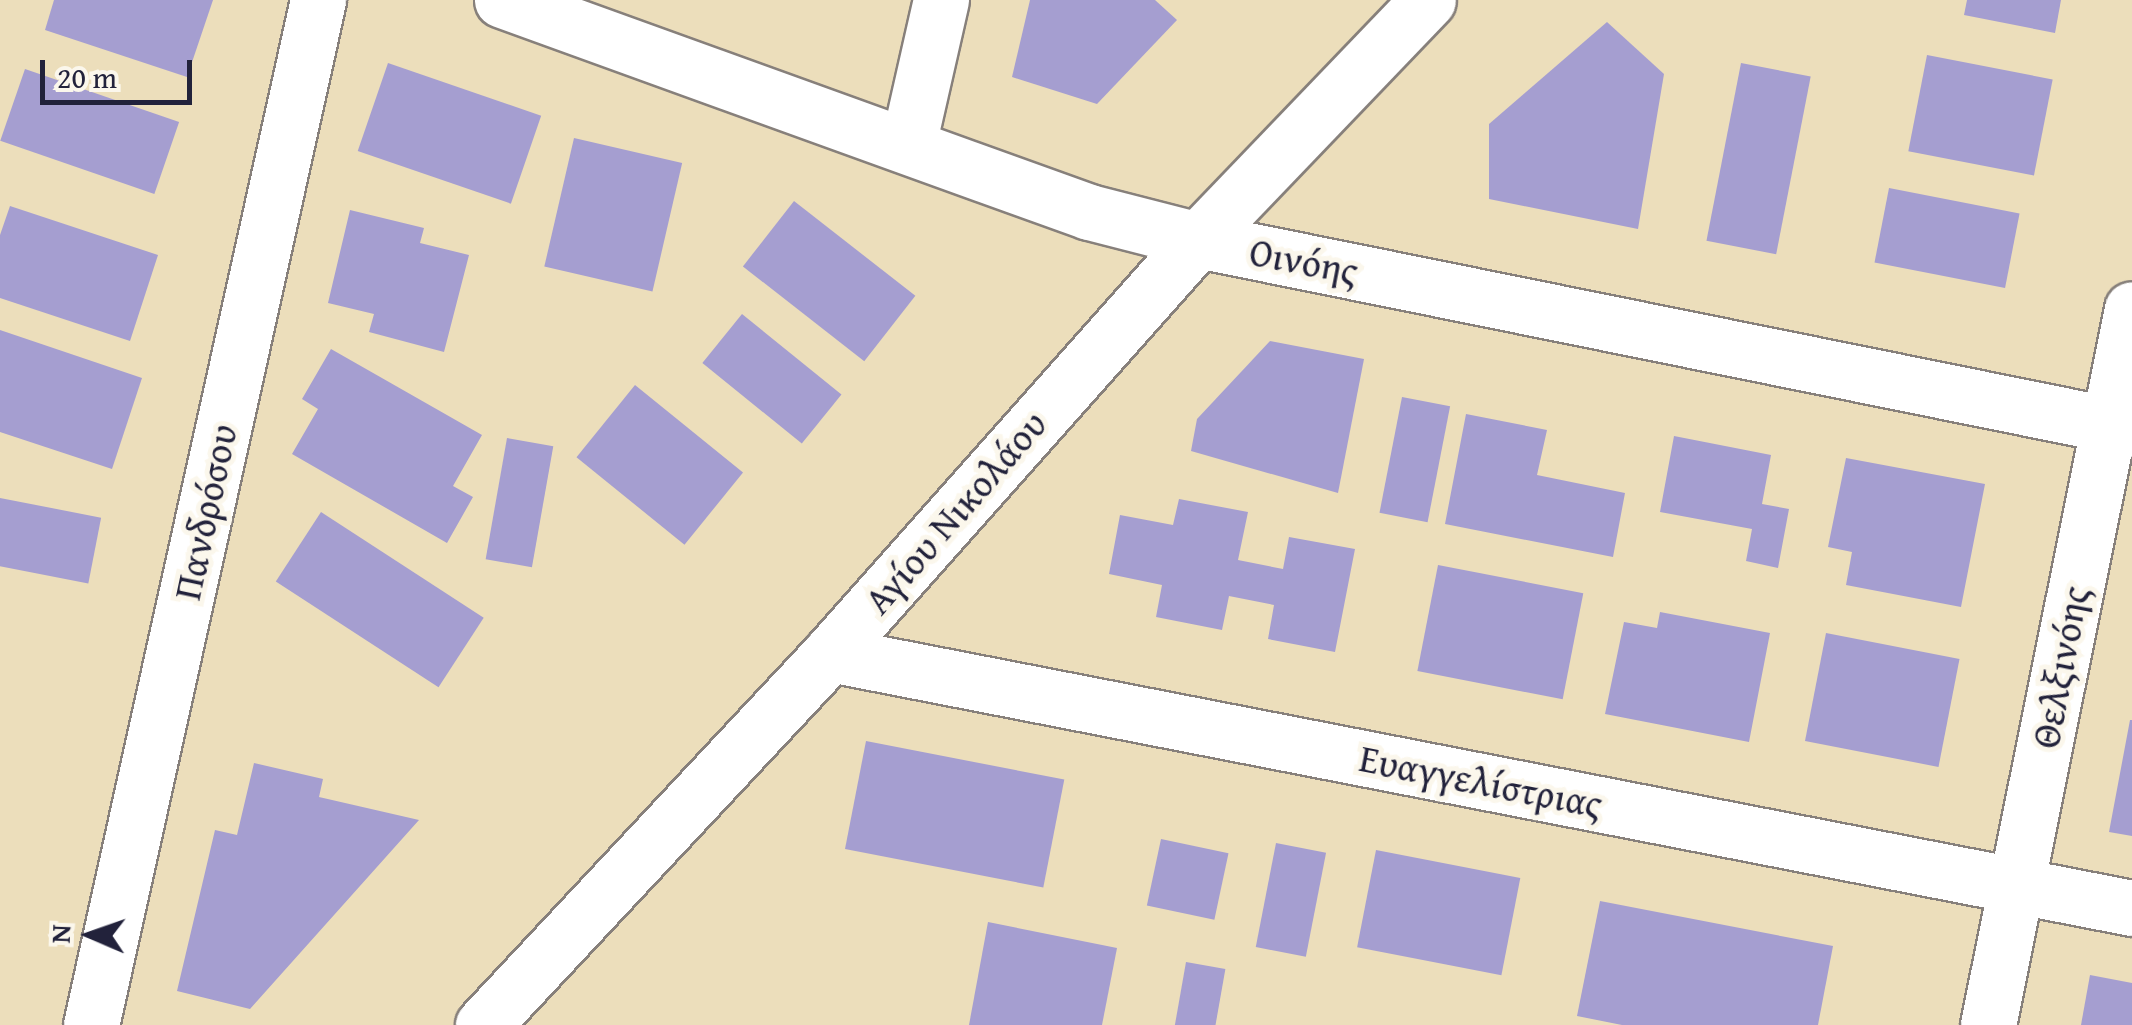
<!DOCTYPE html>
<html>
<head>
<meta charset="utf-8">
<style>
	body { margin:0 }
	#map { position:relative; width:2132px; height:1025px; overflow:hidden; background:#ecdebb; font-family:"Gentium Book Plus",serif }
	div>[style] { position:absolute }
	.building>* { inset:0; background:#a59ed0; transform-origin:0 0 }
	.roads { filter:drop-shadow(2px 0 #87807b) drop-shadow(-2px 0 #87807b) drop-shadow(0 2px #87807b) drop-shadow(0 -2px #87807b) }
	.minor>* { height:55px; margin:-27.5px; padding:0 27.5px; transform-origin:27.5px; border-radius:27.5px; background:#fff }
	span { translate:-50% -50%; white-space:nowrap; text-align:center; line-height:1.15; -webkit-text-stroke:10px #fbf7ec; paint-order:stroke }
	.street-label { font-size:38px; color:#22223b }
	.north { position:absolute; left:40px; top:885px; width:100px; height:100px; -webkit-text-stroke:8px #fbf7ec; paint-order:stroke; rotate:272deg; font-size:28px; font-weight:700; line-height:40px; text-align:center; color:#22223b }
	.north::after { content:''; display:block; margin:auto; width:35px; height:45px; background:#22223b; clip-path:polygon(50% 0,100% 100%,50% 72%,0 100%) }
	.scale { position:absolute; left:40px; top:60px; width:152px; height:45px; box-sizing:border-box; border:5px solid #22223b; border-top:0; padding-left:12px; font-size:30px; line-height:35px; white-space:nowrap; color:#22223b; -webkit-text-stroke:8px #fbf7ec; paint-order:stroke }
</style>
</head>
<body>
<div id="map">
	<div class="building">
		<i style="clip-path:polygon(54px 0,213px 0,187px 77px,45px 30px)"></i>
		<i style="clip-path:polygon(1030px 0,1155px 0,1177px 20px,1097px 104px,1012px 77px)"></i>
		<i style="clip-path:polygon(1967px 0,2061px 0,2055px 33px,1964px 15px)"></i>
		<i style="clip-path:polygon(1607px 22px,1664px 74px,1638px 229px,1489px 199px,1489px 124px)"></i>
		<i style="left:1927px;top:55px;width:128px;height:98px;rotate:11deg"></i>
		<i style="left:388px;top:63px;width:162px;height:93px;rotate:19deg"></i>
		<i style="left:1741px;top:63px;width:71px;height:181px;rotate:11deg"></i>
		<i style="left:25px;top:69px;width:163px;height:76px;rotate:19deg"></i>
		<i style="left:574px;top:138px;width:111px;height:132px;rotate:13deg"></i>
		<i style="left:1889px;top:188px;width:133px;height:76px;rotate:11deg"></i>
		<i style="left:794px;top:201px;width:154px;height:83px;rotate:38deg"></i>
		<i style="clip-path:polygon(10px 206px,158px 255px,130px 341px,0 298px,0 235px)"></i>
		<i style="clip-path:polygon(350px 210px,424px 228px,420px 243px,469px 255px,444px 352px,369px 332px,374px 314px,328px 303px)"></i>
		<i style="left:742px;top:314px;width:128px;height:63px;rotate:39deg"></i>
		<i style="clip-path:polygon(0 330px,142px 378px,112px 469px,0 432px)"></i>
		<i style="clip-path:polygon(1270px 341px,1364px 359px,1338px 493px,1191px 451px,1197px 419px)"></i>
		<i style="clip-path:polygon(331px 349px,482px 435px,453px 486px,473px 497px,447px 543px,292px 454px,318px 409px,302px 399px)"></i>
		<i style="left:635px;top:385px;width:139px;height:93px;rotate:39deg"></i>
		<i style="left:1402px;top:397px;width:49px;height:118px;rotate:11deg"></i>
		<i style="clip-path:polygon(1466px 414px,1547px 430px,1537px 475px,1625px 493px,1613px 557px,1445px 524px)"></i>
		<i style="clip-path:polygon(1674px 436px,1771px 455px,1762px 504px,1789px 509px,1778px 568px,1746px 561px,1752px 529px,1660px 512px)"></i>
		<i style="left:507px;top:438px;width:47px;height:123px;rotate:10deg"></i>
		<i style="clip-path:polygon(1846px 458px,1985px 484px,1961px 607px,1846px 585px,1852px 552px,1828px 547px)"></i>
		<i style="left:0;top:498px;width:103px;height:67px;rotate:11deg"></i>
		<i style="clip-path:polygon(1179px 499px,1248px 512px,1238px 560px,1283px 569px,1289px 537px,1355px 549px,1335px 652px,1268px 639px,1274px 605px,1229px 596px,1222px 630px,1156px 617px,1162px 585px,1109px 574px,1120px 515px,1173px 525px)"></i>
		<i style="left:321px;top:512px;width:194px;height:83px;rotate:33deg"></i>
		<i style="left:1438px;top:565px;width:148px;height:108px;rotate:11deg"></i>
		<i style="clip-path:polygon(1660px 612px,1770px 633px,1749px 742px,1605px 714px,1624px 622px,1657px 628px)"></i>
		<i style="left:1826px;top:633px;width:136px;height:110px;rotate:11deg"></i>
		<i style="clip-path:polygon(2130px 720px,2132px 720px,2132px 836px,2109px 832px)"></i>
		<i style="left:866px;top:741px;width:202px;height:110px;rotate:11deg"></i>
		<i style="clip-path:polygon(254px 763px,323px 779px,319px 797px,419px 820px,250px 1009px,177px 991px,215px 830px,237px 835px)"></i>
		<i style="left:1161px;top:839px;width:69px;height:68px;rotate:12deg"></i>
		<i style="left:1276px;top:843px;width:51px;height:106px;rotate:11deg"></i>
		<i style="left:1376px;top:850px;width:147px;height:99px;rotate:11deg"></i>
		<i style="clip-path:polygon(1600px 901px,1833px 946px,1818px 1025px,1622px 1025px,1577px 1016px)"></i>
		<i style="clip-path:polygon(988px 922px,1117px 948px,1102px 1025px,969px 1025px)"></i>
		<i style="left:1186px;top:962px;width:40px;height:64px;rotate:10deg"></i>
		<i style="clip-path:polygon(2090px 975px,2132px 983px,2132px 1025px,2081px 1025px)"></i>
	</div>
	<div class="roads">
		<div class="minor">
			<i style="left:502px;top:0;width:624px;rotate:19.86deg"></i>
			<i style="left:1089px;top:212px;width:113px;rotate:14.4deg"></i>
			<i style="left:1198px;top:240px;width:953px;rotate:11.44deg"></i>
			<i style="left:908px;top:145px;width:149px;rotate:-77.2deg"></i>
			<i style="left:830px;top:654px;width:1327px;rotate:11.04deg"></i>
			<i style="left:91px;top:1025px;width:1050px;rotate:-77.51deg"></i>
			<i style="left:483px;top:1025px;width:508px;rotate:-46.91deg"></i>
			<i style="left:830px;top:654px;width:554px;rotate:-48.37deg"></i>
			<i style="left:1198px;top:240px;width:332px;rotate:-46.2deg"></i>
			<i style="left:1988px;top:1025px;width:730px;rotate:-78.63deg"></i>
		</div>
	</div>
	<div class="street-label">
		<span style="left:1304px;top:261px;rotate:11deg">Οινόης</span>
		<span style="left:205px;top:512px;rotate:-78deg">Πανδρόσου</span>
		<span style="left:955px;top:512px;rotate:-49deg">Αγίου Νικολάου</span>
		<span style="left:2060px;top:667px;rotate:-79deg">Θελξινόης</span>
		<span style="left:1481px;top:781px;rotate:11deg">Ευαγγελίστριας</span>
	</div>
	<div class="north">N</div>
	<div class="scale">20 m</div>
</div>
</body>
</html>
